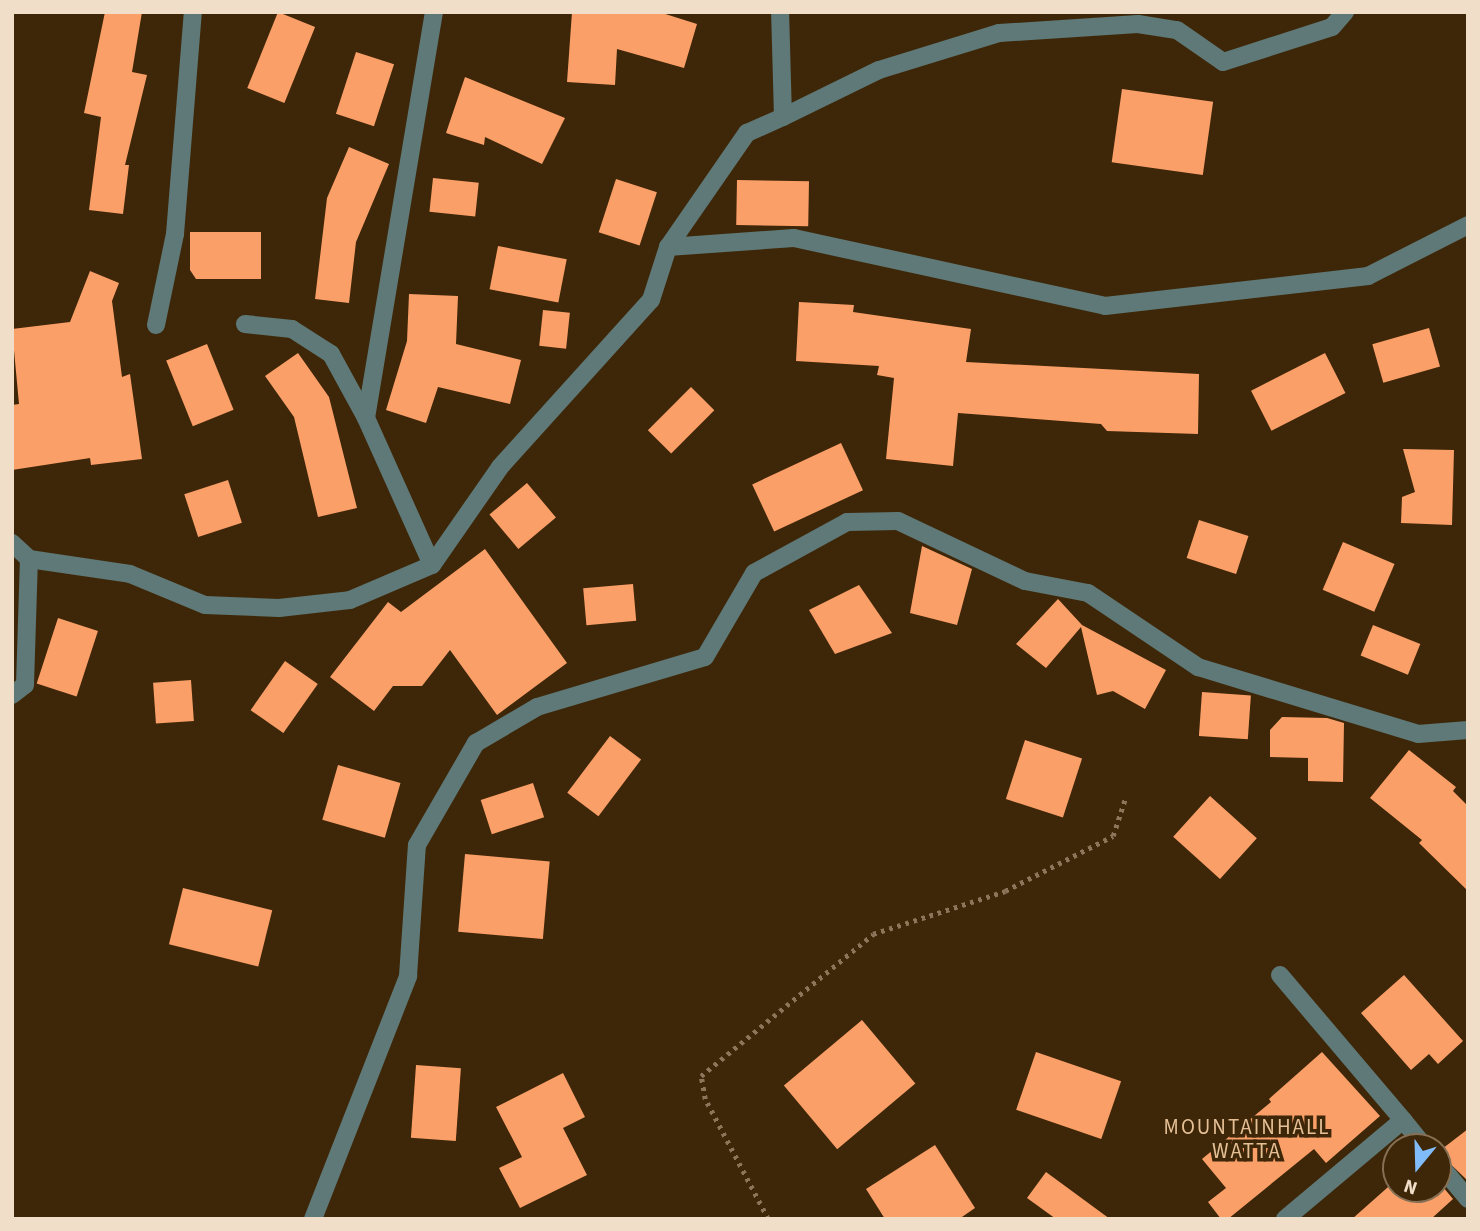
<!DOCTYPE html>
<html>
<head>
<meta charset="utf-8">
<style>
	body { margin:0 }
	#map { position:relative; width:1480px; height:1231px; overflow:hidden; background:#3e2708; font-family:"Source Sans 3",sans-serif }
	div>[style] { position:absolute }
	.building>* { inset:0; background:#fb9f69; transform-origin:0 0 }
	.path>* { height:4.5px; margin-top:-2.25px; transform-origin:0; background:repeating-linear-gradient(90deg,#8b765c 0 3.5px,transparent 0 8.5px) }
	.minor>* { height:18px; margin:-9px; padding:0 9px; transform-origin:9px; border-radius:9px; background:#5e7977 }
	span { translate:-50% -50%; white-space:nowrap; text-align:center; line-height:1.15; -webkit-text-stroke:7px #3e2708; paint-order:stroke }
	.neighbourhood-label { font-size:21px; color:#e5c096; letter-spacing:2px }
	.frame { position:absolute; inset:0; border:14px solid #f0dec9; pointer-events:none }
	.north { position:absolute; left:1382px; top:1133px; width:70px; height:70px; box-sizing:border-box; background:#3e2708; border:2px solid #857055; border-radius:50%; rotate:199deg; font-size:19px; font-weight:700; line-height:28px; text-align:center; color:#f0dec9 }
	.north::after { content:''; display:block; margin:auto; width:24px; height:32px; background:#81bcfa; clip-path:polygon(50% 0,100% 100%,50% 72%,0 100%) }
</style>
</head>
<body>
<div id="map">
	<div class="building">
		<i style="clip-path:polygon(105px 12px,142px 12px,132px 72px,147px 75px,125px 165px,129px 165px,123px 214px,89px 210px,101px 117px,84px 113px)"></i>
		<i style="left:278px;top:12px;width:40px;height:82px;rotate:22deg"></i>
		<i style="clip-path:polygon(572px 12px,659px 12px,697px 24px,684px 68px,617px 49px,615px 85px,567px 82px)"></i>
		<i style="left:356px;top:52px;width:40px;height:65px;rotate:18deg"></i>
		<i style="clip-path:polygon(465px 77px,565px 118px,542px 164px,485px 137px,484px 145px,446px 133px)"></i>
		<i style="left:1122px;top:89px;width:92px;height:74px;rotate:8deg"></i>
		<i style="clip-path:polygon(349px 147px,389px 164px,356px 242px,349px 303px,315px 299px,327px 198px)"></i>
		<i style="left:433px;top:178px;width:46px;height:34px;rotate:6deg"></i>
		<i style="left:616px;top:179px;width:43px;height:56px;rotate:18deg"></i>
		<i style="left:737px;top:180px;width:72px;height:45px;rotate:1deg"></i>
		<i style="clip-path:polygon(190px 232px,261px 232px,261px 279px,196px 279px,190px 270px)"></i>
		<i style="left:498px;top:246px;width:70px;height:44px;rotate:11deg"></i>
		<i style="clip-path:polygon(90px 271px,119px 283px,112px 301px,122px 377px,130px 374px,142px 459px,91px 465px,90px 458px,12px 470px,12px 405px,19px 404px,12px 329px,70px 322px)"></i>
		<i style="clip-path:polygon(409px 294px,458px 296px,456px 344px,521px 360px,510px 404px,438px 387px,426px 423px,386px 410px,407px 341px)"></i>
		<i style="clip-path:polygon(799px 302px,854px 305px,853px 312px,971px 329px,966px 362px,1199px 374px,1198px 434px,1107px 431px,1101px 424px,958px 413px,953px 466px,886px 459px,894px 378px,877px 375px,879px 366px,796px 361px)"></i>
		<i style="left:543px;top:310px;width:27px;height:36px;rotate:6deg"></i>
		<i style="left:1429px;top:328px;width:40px;height:59px;rotate:74deg"></i>
		<i style="left:207px;top:344px;width:71px;height:44px;rotate:68deg"></i>
		<i style="clip-path:polygon(298px 353px,329px 397px,357px 508px,318px 517px,294px 417px,265px 376px)"></i>
		<i style="left:1325px;top:353px;width:45px;height:83px;rotate:63deg"></i>
		<i style="left:691px;top:387px;width:33px;height:61px;rotate:45deg"></i>
		<i style="left:841px;top:443px;width:52px;height:98px;rotate:65deg"></i>
		<i style="clip-path:polygon(1403px 449px,1454px 450px,1452px 525px,1401px 523px,1402px 497px,1415px 492px)"></i>
		<i style="left:228px;top:480px;width:45px;height:46px;rotate:72deg"></i>
		<i style="left:527px;top:483px;width:45px;height:49px;rotate:50deg"></i>
		<i style="left:1199px;top:520px;width:52px;height:40px;rotate:18deg"></i>
		<i style="left:1343px;top:542px;width:56px;height:52px;rotate:23deg"></i>
		<i style="clip-path:polygon(922px 546px,972px 569px,957px 625px,910px 613px)"></i>
		<i style="clip-path:polygon(485px 549px,567px 663px,497px 715px,450px 650px,422px 686px,393px 686px,374px 711px,330px 677px,388px 602px,401px 612px)"></i>
		<i style="left:633px;top:584px;width:37px;height:50px;rotate:85deg"></i>
		<i style="clip-path:polygon(859px 585px,892px 633px,835px 654px,809px 610px)"></i>
		<i style="clip-path:polygon(1058px 599px,1082px 625px,1166px 670px,1145px 709px,1113px 691px,1097px 695px,1081px 627px,1046px 668px,1016px 644px)"></i>
		<i style="left:58px;top:618px;width:42px;height:69px;rotate:18deg"></i>
		<i style="left:1373px;top:625px;width:51px;height:33px;rotate:22deg"></i>
		<i style="left:285px;top:661px;width:40px;height:60px;rotate:35deg"></i>
		<i style="left:191px;top:680px;width:41px;height:38px;rotate:86deg"></i>
		<i style="left:1202px;top:692px;width:49px;height:44px;rotate:4deg"></i>
		<i style="clip-path:polygon(1282px 717px,1327px 718px,1344px 723px,1343px 782px,1308px 781px,1308px 758px,1270px 757px,1270px 730px)"></i>
		<i style="left:610px;top:736px;width:39px;height:71px;rotate:37deg"></i>
		<i style="left:1025px;top:740px;width:60px;height:62px;rotate:18deg"></i>
		<i style="clip-path:polygon(1409px 750px,1456px 787px,1453px 791px,1468px 806px,1468px 891px,1419px 843px,1422px 840px,1370px 798px)"></i>
		<i style="left:338px;top:765px;width:65px;height:57px;rotate:16deg"></i>
		<i style="left:533px;top:783px;width:36px;height:55px;rotate:72deg"></i>
		<i style="left:1210px;top:796px;width:63px;height:55px;rotate:42deg"></i>
		<i style="left:465px;top:854px;width:85px;height:78px;rotate:5deg"></i>
		<i style="left:183px;top:888px;width:92px;height:58px;rotate:14deg"></i>
		<i style="clip-path:polygon(1404px 975px,1463px 1041px,1438px 1064px,1429px 1054px,1411px 1070px,1361px 1013px)"></i>
		<i style="left:862px;top:1020px;width:83px;height:102px;rotate:50deg"></i>
		<i style="left:1036px;top:1052px;width:90px;height:61px;rotate:19deg"></i>
		<i style="clip-path:polygon(1322px 1052px,1380px 1116px,1326px 1163px,1314px 1149px,1228px 1219px,1221px 1219px,1208px 1202px,1226px 1188px,1202px 1159px,1271px 1102px,1269px 1099px)"></i>
		<i style="left:416px;top:1065px;width:45px;height:73px;rotate:4deg"></i>
		<i style="clip-path:polygon(563px 1073px,585px 1117px,563px 1128px,587px 1175px,520px 1208px,499px 1168px,522px 1157px,496px 1107px)"></i>
		<i style="clip-path:polygon(1468px 1129px,1468px 1181px,1438px 1152px)"></i>
		<i style="clip-path:polygon(935px 1145px,975px 1208px,959px 1219px,885px 1219px,866px 1189px)"></i>
		<i style="clip-path:polygon(1046px 1172px,1110px 1219px,1056px 1219px,1027px 1198px)"></i>
		<i style="clip-path:polygon(1396px 1180px,1396px 1189px,1438px 1189px,1438px 1181px,1453px 1199px,1431px 1219px,1352px 1219px)"></i>
	</div>
	<div class="path">
		<i style="left:768px;top:1219px;width:136px;rotate:-117.7deg"></i>
		<i style="left:705px;top:1099px;width:23px;rotate:-100deg"></i>
		<i style="left:701px;top:1076px;width:223px;rotate:-39.5deg"></i>
		<i style="left:873px;top:934px;width:139px;rotate:-18deg"></i>
		<i style="left:1005px;top:891px;width:121px;rotate:-27deg"></i>
		<i style="left:1113px;top:836px;width:39px;rotate:-72deg"></i>
	</div>
	<div class="minor">
		<i style="left:783px;top:117px;width:107px;rotate:-26.1deg"></i>
		<i style="left:879px;top:70px;width:126px;rotate:-17.1deg"></i>
		<i style="left:999px;top:33px;width:139px;rotate:-3.7deg"></i>
		<i style="left:1138px;top:24px;width:39px;rotate:9deg"></i>
		<i style="left:1177px;top:30px;width:56px;rotate:34.8deg"></i>
		<i style="left:1223px;top:62px;width:114px;rotate:-17.8deg"></i>
		<i style="left:1332px;top:27px;width:20px;rotate:-49deg"></i>
		<i style="left:668px;top:247px;width:126px;rotate:-4.1deg"></i>
		<i style="left:794px;top:238px;width:318px;rotate:12.3deg"></i>
		<i style="left:1105px;top:306px;width:265px;rotate:-6.5deg"></i>
		<i style="left:1368px;top:276px;width:112px;rotate:-27deg"></i>
		<i style="left:245px;top:324px;width:47px;rotate:6.1deg"></i>
		<i style="left:292px;top:329px;width:46px;rotate:32.7deg"></i>
		<i style="left:331px;top:354px;width:73px;rotate:61.3deg"></i>
		<i style="left:366px;top:418px;width:161px;rotate:65.8deg"></i>
		<i style="left:156px;top:325px;width:93px;rotate:-78.2deg"></i>
		<i style="left:175px;top:234px;width:223px;rotate:-85.4deg"></i>
		<i style="left:366px;top:418px;width:412px;rotate:-80.5deg"></i>
		<i style="left:12px;top:543px;width:23px;rotate:43deg"></i>
		<i style="left:29px;top:559px;width:102px;rotate:8.4deg"></i>
		<i style="left:130px;top:574px;width:81px;rotate:22.5deg"></i>
		<i style="left:205px;top:605px;width:74px;rotate:2.3deg"></i>
		<i style="left:279px;top:608px;width:71px;rotate:-6.4deg"></i>
		<i style="left:350px;top:600px;width:89px;rotate:-23.1deg"></i>
		<i style="left:432px;top:565px;width:119px;rotate:-55.2deg"></i>
		<i style="left:500px;top:467px;width:225px;rotate:-47.9deg"></i>
		<i style="left:651px;top:300px;width:56px;rotate:-72.2deg"></i>
		<i style="left:668px;top:247px;width:139px;rotate:-55.3deg"></i>
		<i style="left:747px;top:133px;width:39px;rotate:-24deg"></i>
		<i style="left:783px;top:117px;width:105px;rotate:-91.6deg"></i>
		<i style="left:12px;top:695px;width:16px;rotate:-38deg"></i>
		<i style="left:25px;top:685px;width:126px;rotate:-88.2deg"></i>
		<i style="left:1280px;top:975px;width:190px;rotate:49.7deg"></i>
		<i style="left:1403px;top:1120px;width:154px;rotate:140deg"></i>
		<i style="left:1403px;top:1120px;width:35px;rotate:51deg"></i>
		<i style="left:1438px;top:1163px;width:47px;rotate:50.2deg"></i>
		<i style="left:313px;top:1219px;width:261px;rotate:-68.6deg"></i>
		<i style="left:408px;top:976px;width:131px;rotate:-86.1deg"></i>
		<i style="left:417px;top:845px;width:118px;rotate:-60deg"></i>
		<i style="left:476px;top:743px;width:71px;rotate:-30.5deg"></i>
		<i style="left:537px;top:707px;width:175px;rotate:-16.6deg"></i>
		<i style="left:705px;top:657px;width:97px;rotate:-59.7deg"></i>
		<i style="left:754px;top:573px;width:106px;rotate:-28.7deg"></i>
		<i style="left:847px;top:522px;width:51px;rotate:-1.1deg"></i>
		<i style="left:898px;top:521px;width:140px;rotate:25.3deg"></i>
		<i style="left:1025px;top:581px;width:64px;rotate:10.8deg"></i>
		<i style="left:1088px;top:593px;width:133px;rotate:33.9deg"></i>
		<i style="left:1198px;top:667px;width:230px;rotate:16.9deg"></i>
		<i style="left:1418px;top:734px;width:50px;rotate:-4.6deg"></i>
	</div>
	<div class="neighbourhood-label">
		<span style="left:1247px;top:1139px">MOUNTAINHALL<br>WATTA</span>
	</div>
	<div class="frame"></div>
	<div class="north">N</div>
</div>
</body>
</html>
